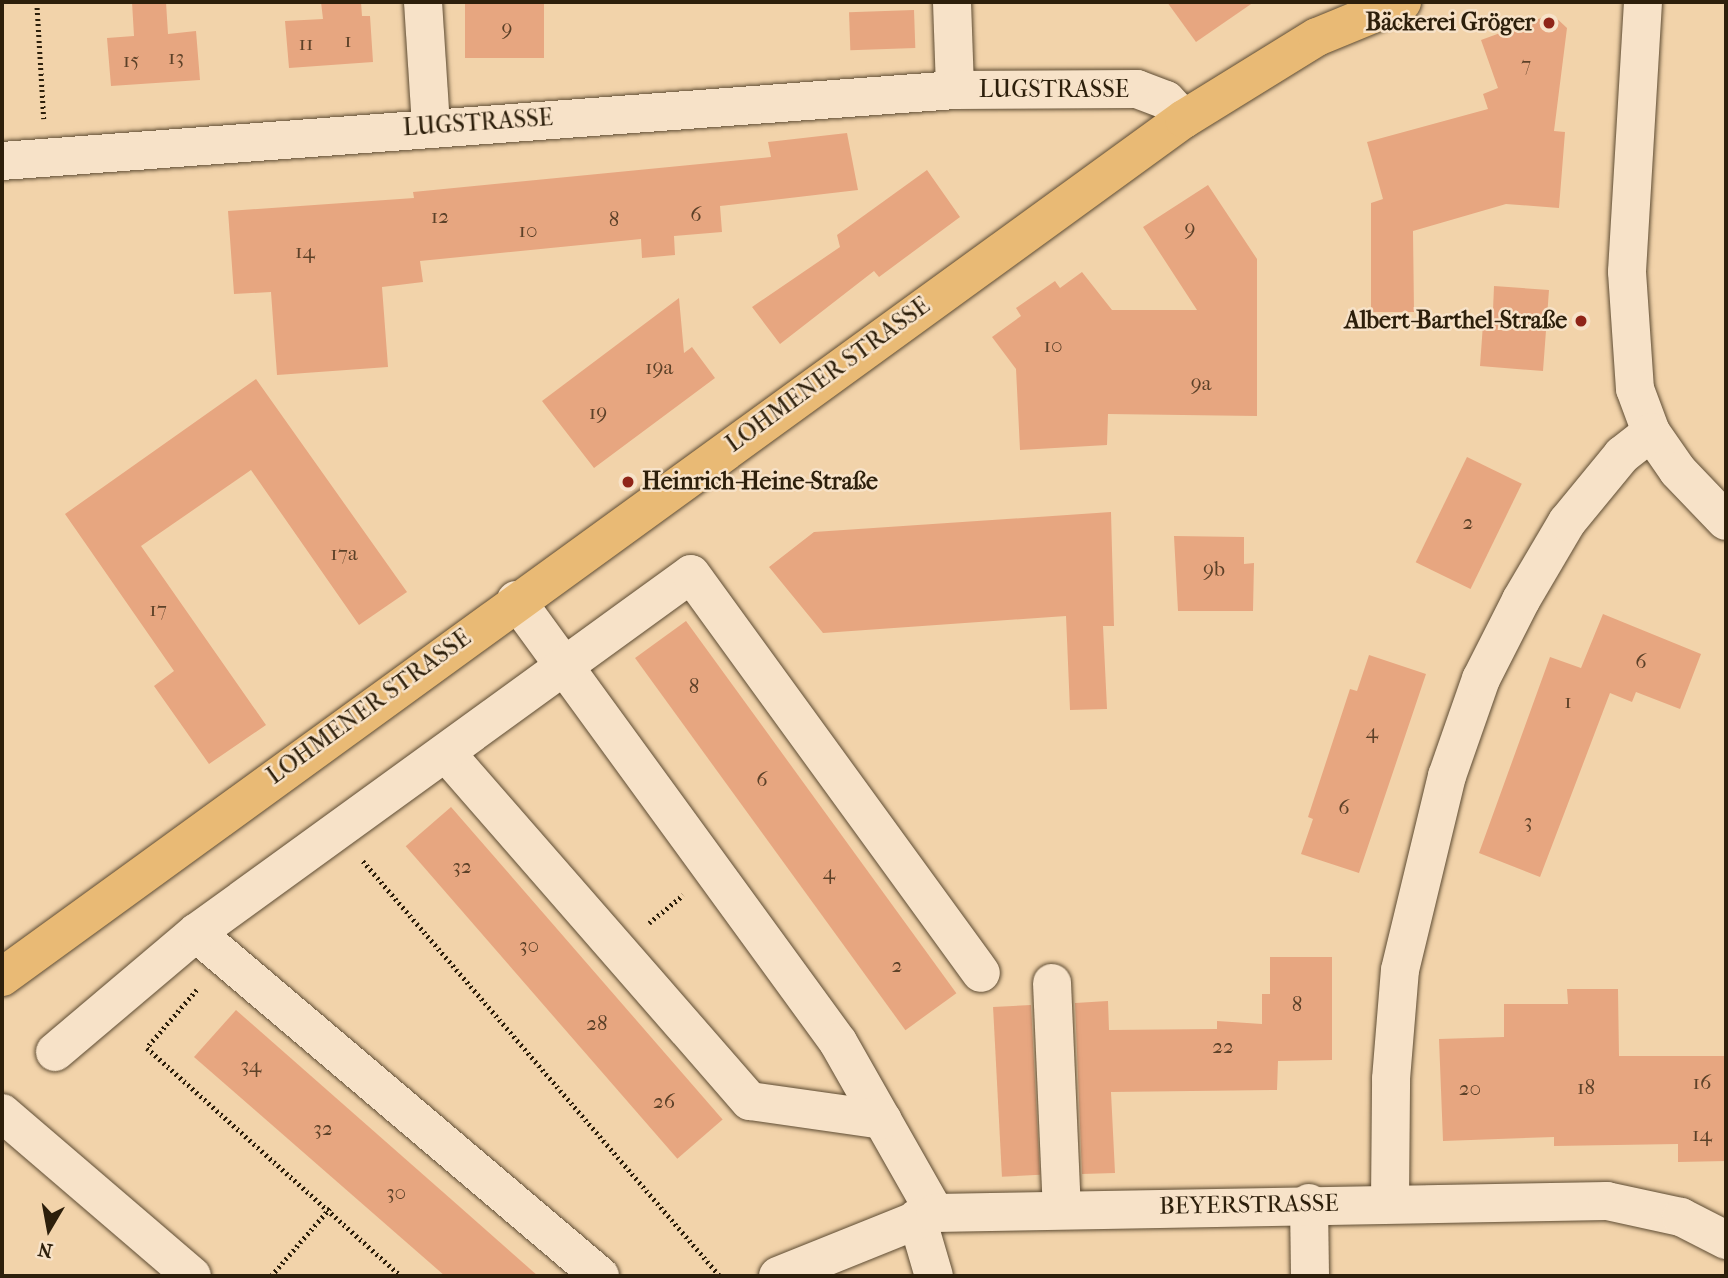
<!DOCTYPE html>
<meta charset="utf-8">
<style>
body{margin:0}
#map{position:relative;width:1728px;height:1278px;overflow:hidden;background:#f2d3aa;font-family:"IM FELL French Canon",serif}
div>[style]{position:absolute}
.building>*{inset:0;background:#e7a680;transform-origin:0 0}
.path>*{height:4.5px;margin-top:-2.25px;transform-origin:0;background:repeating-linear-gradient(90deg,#2d1f0b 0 2px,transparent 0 5.5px)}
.roads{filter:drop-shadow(0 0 2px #5e4c33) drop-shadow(0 0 2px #5e4c33)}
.minor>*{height:38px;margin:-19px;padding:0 19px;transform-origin:19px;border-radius:19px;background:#f7e2c8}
.major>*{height:38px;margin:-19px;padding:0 19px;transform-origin:19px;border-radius:19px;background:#e9ba75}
.dots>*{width:19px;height:19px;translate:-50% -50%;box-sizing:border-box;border:4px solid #f7e2c8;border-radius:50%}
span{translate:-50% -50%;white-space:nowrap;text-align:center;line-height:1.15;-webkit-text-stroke:5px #f7e2c8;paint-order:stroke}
.number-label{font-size:21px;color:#5c4128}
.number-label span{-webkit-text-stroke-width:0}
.poi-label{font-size:24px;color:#2d1f0b;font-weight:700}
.right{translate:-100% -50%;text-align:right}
.left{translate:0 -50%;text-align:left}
.street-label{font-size:24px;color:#2d1f0b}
.frame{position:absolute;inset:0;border:4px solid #2d1f0b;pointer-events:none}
.north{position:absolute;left:14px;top:1194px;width:70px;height:70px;-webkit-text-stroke:5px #f7e2c8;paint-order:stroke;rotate:190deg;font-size:19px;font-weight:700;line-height:28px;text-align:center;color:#2d1f0b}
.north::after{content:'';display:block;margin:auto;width:24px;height:32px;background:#2d1f0b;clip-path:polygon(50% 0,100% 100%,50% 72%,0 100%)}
</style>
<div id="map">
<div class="building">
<div style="clip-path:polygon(132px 2px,166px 2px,168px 34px,196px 31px,200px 80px,111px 86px,107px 38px,134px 36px)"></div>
<div style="clip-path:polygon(321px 2px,361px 2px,362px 16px,370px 16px,373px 62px,289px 68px,285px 21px,323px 19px)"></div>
<div style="left:465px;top:2px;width:79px;height:56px"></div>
<div style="clip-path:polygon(1167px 2px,1254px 2px,1196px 42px)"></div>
<div style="left:914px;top:10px;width:38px;height:65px;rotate:88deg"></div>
<div style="clip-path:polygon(1552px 14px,1567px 28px,1554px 131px,1565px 132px,1559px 208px,1506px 204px,1413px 231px,1414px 312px,1371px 312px,1371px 203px,1383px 199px,1367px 142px,1488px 109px,1483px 94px,1498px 88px,1481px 40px)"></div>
<div style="clip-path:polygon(847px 133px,858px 190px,720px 206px,722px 232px,674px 236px,675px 255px,642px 258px,641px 239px,420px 261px,423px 282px,382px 287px,388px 367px,277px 375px,271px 292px,234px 294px,228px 211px,414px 198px,413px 192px,771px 157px,768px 142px)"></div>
<div style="clip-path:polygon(927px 170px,960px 217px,879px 277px,874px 271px,780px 344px,752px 307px,840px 247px,837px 235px)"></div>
<div style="clip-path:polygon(1208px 185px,1257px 259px,1257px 416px,1108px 414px,1107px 445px,1020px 450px,1016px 369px,992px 337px,1021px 316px,1016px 308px,1055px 281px,1060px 288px,1082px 272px,1112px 310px,1197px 310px,1143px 227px)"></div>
<div style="clip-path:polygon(1494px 286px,1549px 290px,1543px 371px,1480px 366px,1484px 310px,1493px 310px)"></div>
<div style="clip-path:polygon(679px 298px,684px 353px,692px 347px,715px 378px,594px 468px,542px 401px)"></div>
<div style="clip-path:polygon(256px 379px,407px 592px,359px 625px,251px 470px,141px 546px,266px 725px,209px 764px,154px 686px,174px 671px,65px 514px)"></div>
<div style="left:1467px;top:457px;width:61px;height:117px;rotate:26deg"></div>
<div style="clip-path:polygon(1111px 512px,1114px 626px,1103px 626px,1107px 709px,1070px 710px,1066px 616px,823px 633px,769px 567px,814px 532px)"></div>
<div style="clip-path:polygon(1174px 536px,1244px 537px,1244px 564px,1254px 563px,1253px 611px,1178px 611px)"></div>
<div style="clip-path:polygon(1603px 614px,1701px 654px,1680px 709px,1636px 692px,1632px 702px,1610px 693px,1540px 877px,1479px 853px,1550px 657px,1581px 668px)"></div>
<div style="left:686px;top:621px;width:460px;height:63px;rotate:54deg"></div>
<div style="clip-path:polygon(1369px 655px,1426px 674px,1359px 873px,1301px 854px,1313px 819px,1308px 817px,1350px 689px,1357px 691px)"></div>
<div style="left:451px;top:807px;width:414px;height:60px;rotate:49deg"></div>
<div style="clip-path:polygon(1270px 957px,1332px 957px,1332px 1060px,1278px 1061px,1277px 1090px,1111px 1092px,1115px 1173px,1082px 1174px,1075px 1003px,1108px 1001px,1109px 1030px,1217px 1029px,1217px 1021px,1262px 1024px,1262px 994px,1270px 994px)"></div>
<div style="clip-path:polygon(1567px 989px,1618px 989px,1619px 1056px,1726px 1056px,1726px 1161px,1678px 1162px,1678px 1144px,1554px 1146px,1554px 1137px,1443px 1141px,1439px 1039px,1504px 1037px,1504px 1004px,1568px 1004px)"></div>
<div style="left:1031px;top:1005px;width:170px;height:38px;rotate:87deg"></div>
<div style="clip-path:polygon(236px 1010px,452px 1200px,538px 1276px,445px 1276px,194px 1057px)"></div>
</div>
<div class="path">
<div style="left:37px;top:2px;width:117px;rotate:86.6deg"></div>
<div style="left:363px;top:861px;width:547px;rotate:49.3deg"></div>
<div style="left:649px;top:923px;width:44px;rotate:-39.5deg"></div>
<div style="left:197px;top:990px;width:77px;rotate:130.8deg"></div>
<div style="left:147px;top:1048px;width:341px;rotate:41.9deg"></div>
<div style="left:271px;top:1276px;width:90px;rotate:-49.1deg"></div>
</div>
<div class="roads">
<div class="minor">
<div style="left:423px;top:2px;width:123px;rotate:86.3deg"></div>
<div style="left:952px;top:2px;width:88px;rotate:88deg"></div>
<div style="left:1643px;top:2px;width:270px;rotate:93.4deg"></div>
<div style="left:1627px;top:272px;width:117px;rotate:86.1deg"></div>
<div style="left:1635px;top:389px;width:46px;rotate:69.6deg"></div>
<div style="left:1651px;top:432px;width:47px;rotate:55.3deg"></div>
<div style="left:1678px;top:471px;width:69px;rotate:46.2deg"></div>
<div style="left:2px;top:161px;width:956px;rotate:-4.26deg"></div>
<div style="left:955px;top:90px;width:182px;rotate:-0.3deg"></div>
<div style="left:1137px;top:89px;width:31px;rotate:21deg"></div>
<div style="left:1166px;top:100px;width:26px;rotate:47deg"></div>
<div style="left:516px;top:600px;width:547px;rotate:53.93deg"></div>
<div style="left:838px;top:1042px;width:197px;rotate:60.4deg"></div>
<div style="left:446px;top:753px;width:462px;rotate:48.9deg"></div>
<div style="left:750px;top:1101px;width:134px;rotate:8.1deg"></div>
<div style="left:196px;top:933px;width:530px;rotate:40.33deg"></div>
<div style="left:1052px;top:983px;width:227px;rotate:87.5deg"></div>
<div style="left:55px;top:1052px;width:185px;rotate:-40.2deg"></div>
<div style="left:196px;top:933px;width:611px;rotate:-35.95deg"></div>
<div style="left:691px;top:574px;width:493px;rotate:54deg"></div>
<div style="left:2px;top:1113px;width:250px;rotate:40.6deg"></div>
<div style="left:1309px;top:1203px;width:73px;rotate:89.2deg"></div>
<div style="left:1390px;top:1203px;width:124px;rotate:-89.5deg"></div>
<div style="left:1391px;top:1079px;width:109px;rotate:-85.3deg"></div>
<div style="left:1400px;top:970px;width:200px;rotate:-76.4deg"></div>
<div style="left:1447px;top:776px;width:103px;rotate:-70.7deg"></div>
<div style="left:1481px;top:679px;width:89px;rotate:-63.1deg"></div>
<div style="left:1521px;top:600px;width:91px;rotate:-59.5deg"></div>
<div style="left:1567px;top:522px;width:87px;rotate:-50.6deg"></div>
<div style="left:1622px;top:455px;width:37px;rotate:-38deg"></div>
<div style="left:917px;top:1218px;width:60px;rotate:73.7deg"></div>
<div style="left:778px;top:1276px;width:169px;rotate:-21.9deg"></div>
<div style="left:935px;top:1213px;width:672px;rotate:-1.02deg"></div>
<div style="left:1607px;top:1201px;width:76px;rotate:12.2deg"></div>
<div style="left:1681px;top:1217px;width:51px;rotate:27.1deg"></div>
</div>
<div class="major">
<div style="left:2px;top:977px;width:1461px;rotate:-35.98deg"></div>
<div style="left:1184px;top:119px;width:156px;rotate:-31.7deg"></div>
<div style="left:1317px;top:37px;width:92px;rotate:-22.4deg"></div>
</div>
</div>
<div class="dots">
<div style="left:1549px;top:23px;background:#8f2418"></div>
<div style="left:1581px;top:321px;background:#8f2418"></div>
<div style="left:628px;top:482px;background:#8f2418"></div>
</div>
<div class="number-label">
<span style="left:507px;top:28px">9</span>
<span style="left:348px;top:40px">1</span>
<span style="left:306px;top:43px">11</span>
<span style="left:176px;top:57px">13</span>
<span style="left:131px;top:60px">15</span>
<span style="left:1526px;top:64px">7</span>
<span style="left:696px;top:214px">6</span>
<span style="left:440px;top:216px">12</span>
<span style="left:614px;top:219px">8</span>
<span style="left:1190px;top:228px">9</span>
<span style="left:528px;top:230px">10</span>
<span style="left:305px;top:251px">14</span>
<span style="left:1053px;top:345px">10</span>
<span style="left:659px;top:367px">19a</span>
<span style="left:1201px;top:383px">9a</span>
<span style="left:598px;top:412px">19</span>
<span style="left:1468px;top:522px">2</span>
<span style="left:344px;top:553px">17a</span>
<span style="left:1214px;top:569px">9b</span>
<span style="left:158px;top:609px">17</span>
<span style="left:1641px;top:661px">6</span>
<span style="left:694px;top:686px">8</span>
<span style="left:1568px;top:701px">1</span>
<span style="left:1372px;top:731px">4</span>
<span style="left:762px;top:779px">6</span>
<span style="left:1344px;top:807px">6</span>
<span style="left:1528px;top:821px">3</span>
<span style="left:462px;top:866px">32</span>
<span style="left:829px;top:872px">4</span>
<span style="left:529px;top:945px">30</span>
<span style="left:897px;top:965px">2</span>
<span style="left:1297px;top:1004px">8</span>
<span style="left:597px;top:1023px">28</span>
<span style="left:1223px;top:1046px">22</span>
<span style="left:251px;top:1065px">34</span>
<span style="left:1702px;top:1082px">16</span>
<span style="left:1586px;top:1087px">18</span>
<span style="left:1470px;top:1088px">20</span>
<span style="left:664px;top:1101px">26</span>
<span style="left:323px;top:1128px">32</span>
<span style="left:1702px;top:1134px">14</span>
<span style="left:396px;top:1192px">30</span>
</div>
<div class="poi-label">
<span class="right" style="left:1535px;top:23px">Bäckerei Gröger</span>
<span class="right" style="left:1567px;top:321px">Albert-Barthel-Straße</span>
<span class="left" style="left:642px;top:482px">Heinrich-Heine-Straße</span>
</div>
<div class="street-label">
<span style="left:1054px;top:90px">LUGSTRASSE</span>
<span style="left:478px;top:123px;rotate:-4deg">LUGSTRASSE</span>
<span style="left:828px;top:375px;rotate:-36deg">LOHMENER STRASSE</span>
<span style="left:369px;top:707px;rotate:-36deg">LOHMENER STRASSE</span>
<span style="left:1249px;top:1205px;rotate:-1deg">BEYERSTRASSE</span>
</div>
<div class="frame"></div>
<div class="north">N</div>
</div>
